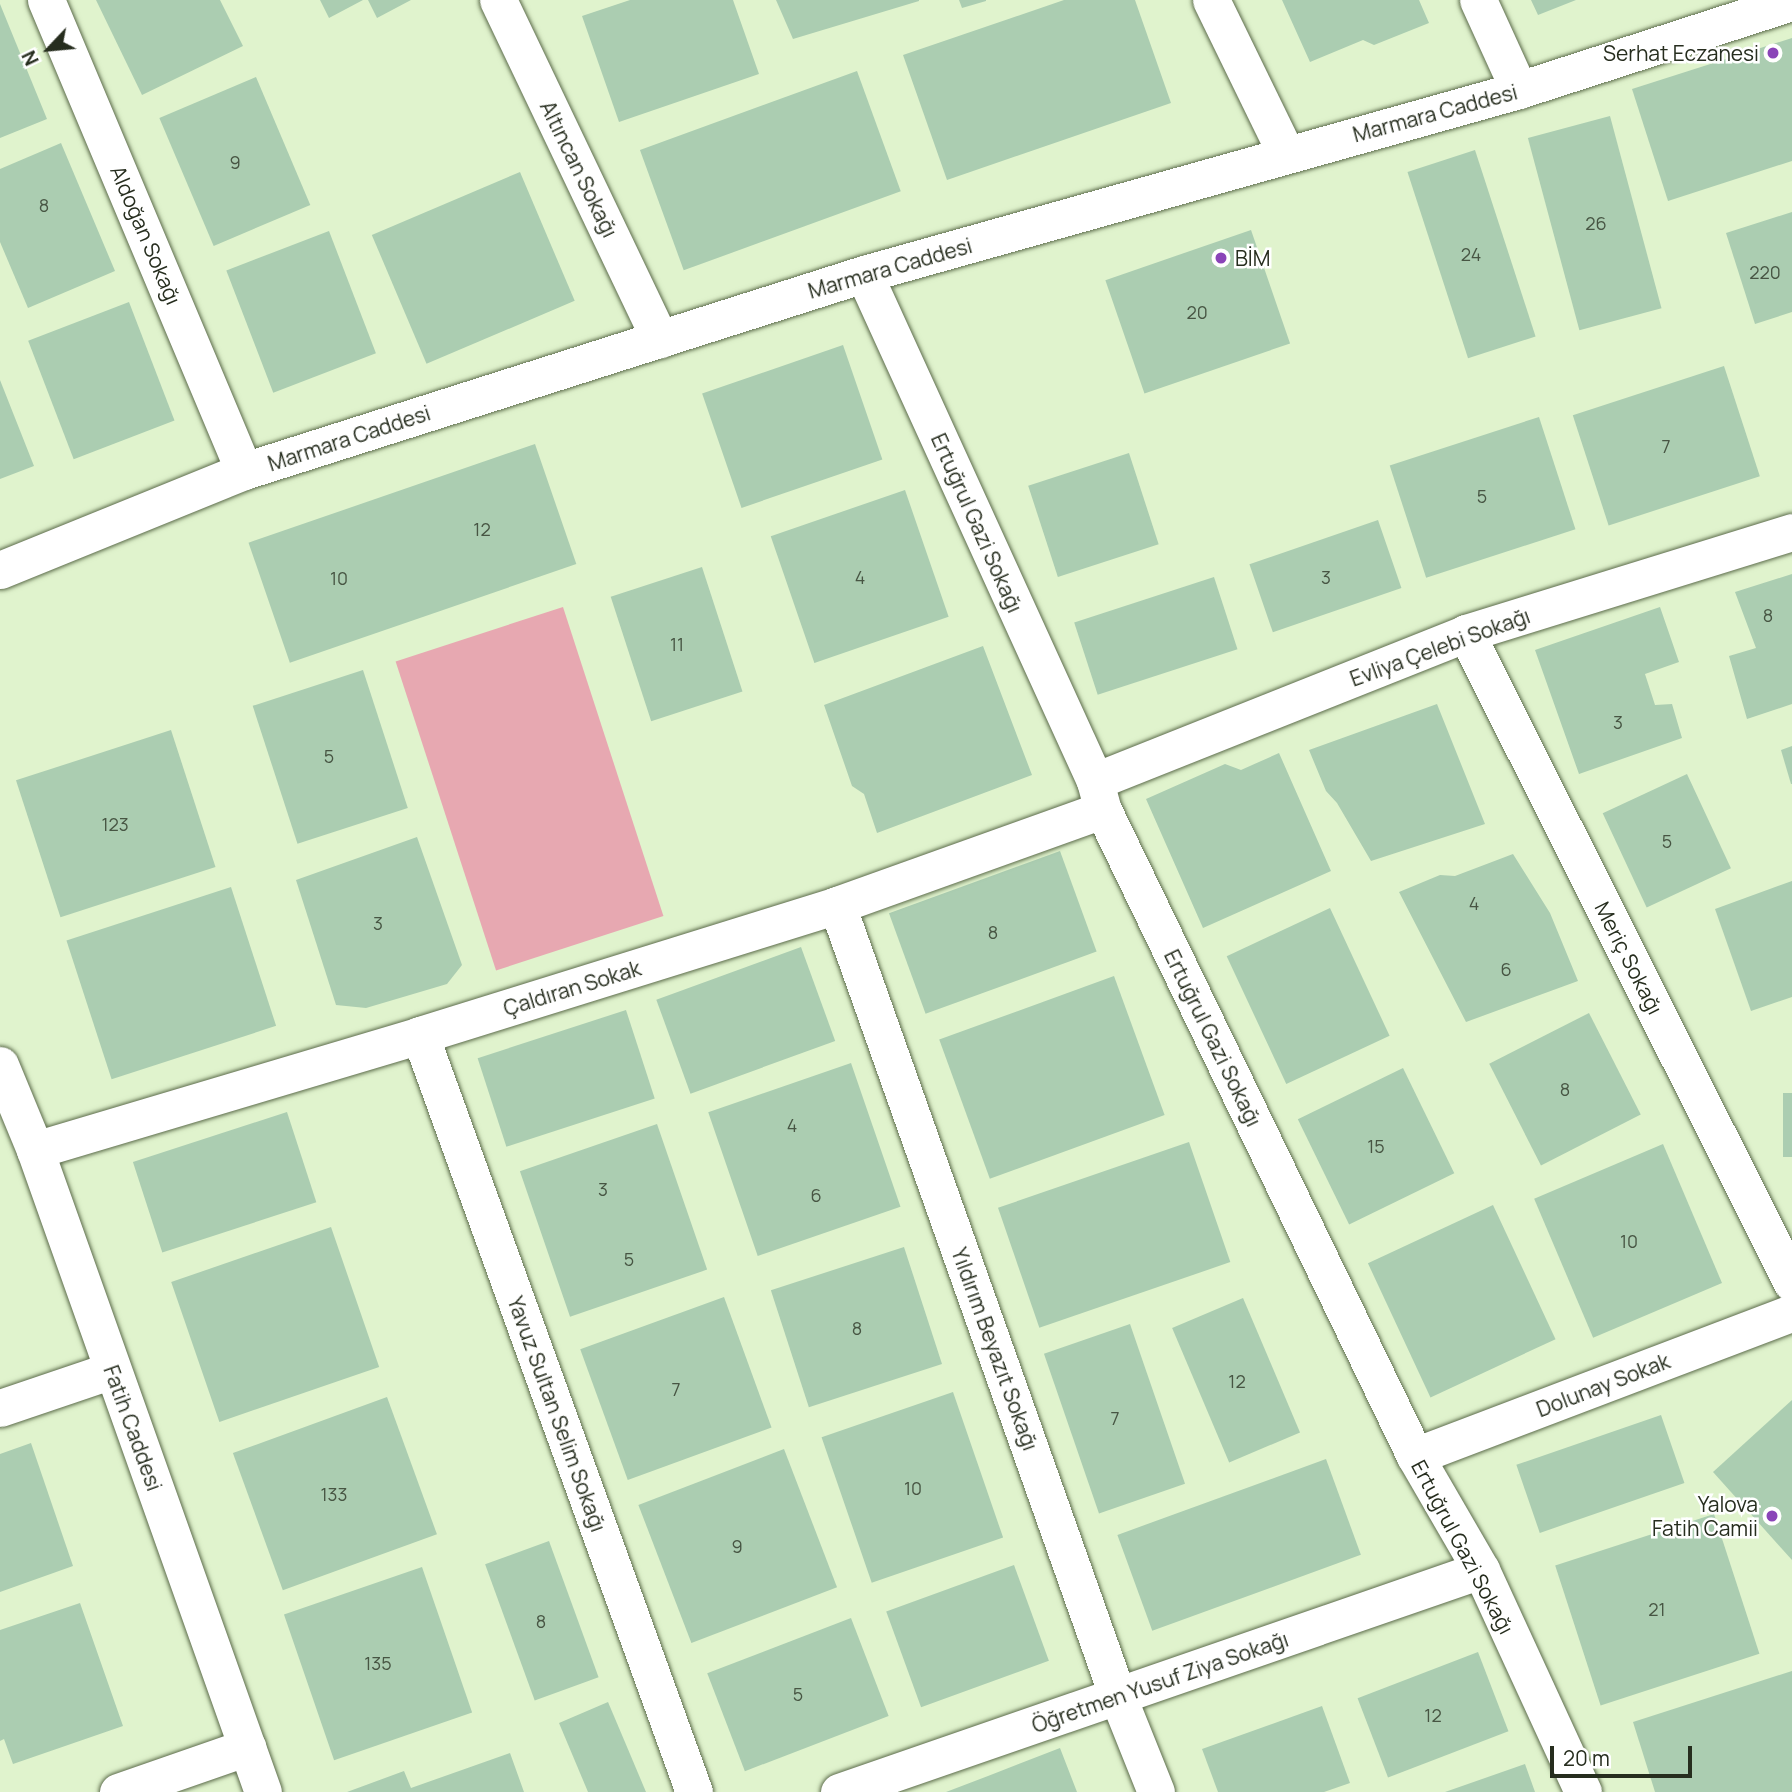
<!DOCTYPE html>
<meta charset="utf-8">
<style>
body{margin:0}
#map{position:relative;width:1792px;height:1792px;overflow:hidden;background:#e0f3cd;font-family:Manrope,sans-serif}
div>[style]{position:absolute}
.green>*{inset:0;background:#e7a8b1;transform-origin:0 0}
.building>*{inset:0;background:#abcdb1;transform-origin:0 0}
.roads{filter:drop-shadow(0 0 2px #5c6c4b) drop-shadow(0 0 2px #5c6c4b)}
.minor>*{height:37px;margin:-18.5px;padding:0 18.5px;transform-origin:18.5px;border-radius:18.5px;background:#fff}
.dots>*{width:19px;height:19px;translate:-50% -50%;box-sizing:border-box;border:4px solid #fff;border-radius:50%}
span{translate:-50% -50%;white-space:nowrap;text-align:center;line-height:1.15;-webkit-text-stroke:5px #fff;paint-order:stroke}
.number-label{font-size:18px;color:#475543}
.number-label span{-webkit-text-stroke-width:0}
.poi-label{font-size:21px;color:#262d1e}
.right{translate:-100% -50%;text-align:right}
.left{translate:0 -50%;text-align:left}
.street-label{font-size:21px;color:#262d1e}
.north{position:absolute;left:14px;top:14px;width:70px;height:70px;-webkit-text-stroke:5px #fff;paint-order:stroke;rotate:244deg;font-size:19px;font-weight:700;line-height:28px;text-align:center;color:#262d1e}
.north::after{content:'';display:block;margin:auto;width:24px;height:32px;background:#262d1e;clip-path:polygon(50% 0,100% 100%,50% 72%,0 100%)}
.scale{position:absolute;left:1550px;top:1746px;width:142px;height:32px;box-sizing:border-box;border:4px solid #262d1e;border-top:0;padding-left:9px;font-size:21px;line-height:24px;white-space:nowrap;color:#262d1e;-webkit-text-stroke:5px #fff;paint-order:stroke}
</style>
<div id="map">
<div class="green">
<div style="left:563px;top:607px;width:325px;height:176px;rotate:72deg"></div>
</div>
<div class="building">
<div style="clip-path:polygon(96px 0,220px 0,243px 46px,142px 95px)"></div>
<div style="clip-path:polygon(320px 0,363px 0,329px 18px)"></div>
<div style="clip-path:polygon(368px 0,411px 0,377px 18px)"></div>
<div style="clip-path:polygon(630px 0,733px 0,759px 74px,619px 122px,582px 16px)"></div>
<div style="clip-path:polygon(776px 0,919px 0,919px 1px,793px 39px)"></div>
<div style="clip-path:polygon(959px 0,986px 0,986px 1px,962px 8px)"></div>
<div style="clip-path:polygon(1064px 0,1135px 0,1171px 103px,947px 180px,903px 55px)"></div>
<div style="clip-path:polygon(1282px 0,1419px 0,1429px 23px,1374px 45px,1363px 40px,1310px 62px)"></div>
<div style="clip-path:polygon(1531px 0,1576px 0,1538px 15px)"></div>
<div style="clip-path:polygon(0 4px,47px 119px,0 138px)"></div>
<div style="clip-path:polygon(1792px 38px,1792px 161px,1668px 201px,1632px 89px)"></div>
<div style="left:857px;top:71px;width:128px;height:231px;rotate:70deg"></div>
<div style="left:256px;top:77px;width:139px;height:105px;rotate:67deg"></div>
<div style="left:1610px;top:116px;width:199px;height:85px;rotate:75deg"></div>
<div style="clip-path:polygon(61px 143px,115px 271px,28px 308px,0 242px,0 169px)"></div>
<div style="left:1475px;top:150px;width:196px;height:71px;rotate:72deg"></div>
<div style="left:520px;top:172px;width:140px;height:161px;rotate:67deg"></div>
<div style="clip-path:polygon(1792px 212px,1792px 312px,1755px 324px,1726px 233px)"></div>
<div style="left:1251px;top:230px;width:120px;height:154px;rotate:71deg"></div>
<div style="left:329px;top:231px;width:131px;height:110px;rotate:69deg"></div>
<div style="left:129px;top:302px;width:127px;height:108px;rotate:69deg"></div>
<div style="left:843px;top:345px;width:121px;height:149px;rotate:71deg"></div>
<div style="left:1724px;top:366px;width:116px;height:159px;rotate:72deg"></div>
<div style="clip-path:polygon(0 380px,34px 466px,0 479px)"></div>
<div style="left:1539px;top:417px;width:118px;height:157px;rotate:72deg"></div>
<div style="left:535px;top:444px;width:127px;height:303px;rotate:71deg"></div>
<div style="left:1129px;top:453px;width:96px;height:106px;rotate:72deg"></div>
<div style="left:905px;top:490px;width:134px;height:142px;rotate:71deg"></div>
<div style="left:1378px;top:520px;width:72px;height:136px;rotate:71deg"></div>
<div style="left:702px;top:567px;width:131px;height:96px;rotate:72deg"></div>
<div style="clip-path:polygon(1792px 574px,1792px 704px,1747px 719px,1729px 656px,1756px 648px,1735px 592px)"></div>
<div style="left:1214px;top:577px;width:76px;height:147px;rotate:72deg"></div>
<div style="clip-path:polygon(1660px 607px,1679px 662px,1645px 674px,1655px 705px,1672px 704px,1682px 738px,1579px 774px,1535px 650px)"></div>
<div style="clip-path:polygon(983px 646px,1032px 775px,877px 833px,864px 794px,852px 786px,824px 705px)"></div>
<div style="left:363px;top:670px;width:145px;height:116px;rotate:72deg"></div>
<div style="clip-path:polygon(1437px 704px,1485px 824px,1371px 861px,1337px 803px,1326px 791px,1309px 750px)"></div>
<div style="left:171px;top:730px;width:144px;height:163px;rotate:72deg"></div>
<div style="clip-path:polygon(1792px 746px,1792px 784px,1791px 784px,1781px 750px)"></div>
<div style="clip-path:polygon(1279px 753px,1331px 871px,1203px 928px,1146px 799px,1225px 764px,1241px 770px)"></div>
<div style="left:1687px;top:774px;width:104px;height:93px;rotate:65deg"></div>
<div style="clip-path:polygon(417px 837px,462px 965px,447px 984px,366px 1008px,336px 1005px,296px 880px)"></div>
<div style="left:1060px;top:851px;width:107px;height:182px;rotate:70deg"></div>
<div style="clip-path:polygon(1513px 854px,1550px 913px,1578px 981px,1466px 1022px,1399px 892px,1440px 875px,1455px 876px)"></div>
<div style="clip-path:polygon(1792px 881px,1792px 997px,1751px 1011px,1715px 909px)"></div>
<div style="left:231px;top:887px;width:146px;height:173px;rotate:72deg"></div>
<div style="left:1330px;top:908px;width:141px;height:114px;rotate:65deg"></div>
<div style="left:801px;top:947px;width:100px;height:154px;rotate:70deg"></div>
<div style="left:1114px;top:976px;width:148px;height:186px;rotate:70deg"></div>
<div style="left:626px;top:1010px;width:93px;height:156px;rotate:72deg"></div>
<div style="left:1589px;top:1013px;width:114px;height:112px;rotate:63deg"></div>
<div style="left:851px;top:1063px;width:152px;height:151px;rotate:71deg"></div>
<div style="left:1403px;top:1068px;width:117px;height:117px;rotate:64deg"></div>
<div style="left:1783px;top:1093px;width:9px;height:64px"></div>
<div style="left:287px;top:1112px;width:95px;height:162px;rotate:72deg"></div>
<div style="left:657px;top:1124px;width:154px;height:145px;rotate:71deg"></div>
<div style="left:1189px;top:1142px;width:127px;height:202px;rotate:71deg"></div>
<div style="left:1663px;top:1144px;width:151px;height:140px;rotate:67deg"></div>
<div style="left:1493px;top:1205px;width:148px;height:138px;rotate:65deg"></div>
<div style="left:331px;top:1227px;width:148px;height:169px;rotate:71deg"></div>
<div style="left:904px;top:1247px;width:123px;height:140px;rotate:72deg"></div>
<div style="left:724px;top:1297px;width:139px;height:153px;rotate:70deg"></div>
<div style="left:1243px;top:1298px;width:146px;height:77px;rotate:67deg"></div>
<div style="left:1130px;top:1324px;width:169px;height:91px;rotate:71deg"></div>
<div style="left:953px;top:1392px;width:154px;height:139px;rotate:71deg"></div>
<div style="left:387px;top:1397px;width:146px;height:164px;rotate:70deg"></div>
<div style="clip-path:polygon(1792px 1400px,1792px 1560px,1713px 1472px)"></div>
<div style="left:1661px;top:1415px;width:72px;height:153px;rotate:71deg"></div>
<div style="clip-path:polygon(31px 1443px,73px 1566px,0 1592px,0 1454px)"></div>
<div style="left:784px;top:1449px;width:148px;height:156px;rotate:69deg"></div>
<div style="left:1326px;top:1459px;width:102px;height:222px;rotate:70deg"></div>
<div style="left:1714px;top:1514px;width:147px;height:167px;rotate:72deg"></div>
<div style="left:549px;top:1541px;width:145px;height:68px;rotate:70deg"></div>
<div style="left:1014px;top:1565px;width:102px;height:136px;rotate:70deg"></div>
<div style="left:422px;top:1567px;width:154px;height:146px;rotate:71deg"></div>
<div style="clip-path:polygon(80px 1603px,123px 1726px,13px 1764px,4px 1739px,0 1741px,0 1630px)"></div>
<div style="left:851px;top:1618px;width:105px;height:154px;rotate:69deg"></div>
<div style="left:1478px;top:1652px;width:85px;height:129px;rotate:69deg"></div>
<div style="clip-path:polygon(1792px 1671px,1792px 1792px,1655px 1792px,1633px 1722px)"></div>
<div style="clip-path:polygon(608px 1702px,630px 1754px,646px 1792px,588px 1792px,559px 1723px)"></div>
<div style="clip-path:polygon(1322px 1706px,1350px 1783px,1324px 1792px,1218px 1792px,1202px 1749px)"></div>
<div style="clip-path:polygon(1060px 1748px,1077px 1792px,946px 1792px,988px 1776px)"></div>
<div style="clip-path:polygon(510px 1753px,524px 1792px,347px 1792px,404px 1771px,411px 1788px)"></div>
<div style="clip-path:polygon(1525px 1764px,1535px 1792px,1445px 1792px)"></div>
</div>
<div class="roads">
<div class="minor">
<div style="left:46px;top:0;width:511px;rotate:67.2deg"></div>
<div style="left:498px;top:0;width:376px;rotate:64.5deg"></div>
<div style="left:1211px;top:0;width:171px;rotate:64deg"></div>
<div style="left:1478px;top:0;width:99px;rotate:65.5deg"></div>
<div style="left:864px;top:274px;width:557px;rotate:65.5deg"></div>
<div style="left:1095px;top:781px;width:30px;rotate:75deg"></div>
<div style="left:1103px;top:810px;width:717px;rotate:64.22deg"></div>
<div style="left:1415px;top:1456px;width:132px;rotate:59.9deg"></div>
<div style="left:1481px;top:1570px;width:244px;rotate:65.3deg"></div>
<div style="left:0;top:570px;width:263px;rotate:-22.1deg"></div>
<div style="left:244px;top:471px;width:651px;rotate:-17.63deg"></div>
<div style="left:864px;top:274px;width:680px;rotate:-15.69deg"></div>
<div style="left:1519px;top:90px;width:287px;rotate:-17.9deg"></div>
<div style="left:1466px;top:633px;width:727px;rotate:63.36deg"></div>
<div style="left:1095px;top:781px;width:399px;rotate:-21.7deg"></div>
<div style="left:1466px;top:633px;width:341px;rotate:-17.2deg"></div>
<div style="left:837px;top:905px;width:840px;rotate:70.47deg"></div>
<div style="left:1118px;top:1697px;width:102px;rotate:68.2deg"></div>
<div style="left:420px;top:1035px;width:805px;rotate:70.1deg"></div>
<div style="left:0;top:1065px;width:92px;rotate:67.6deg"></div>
<div style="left:35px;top:1150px;width:681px;rotate:70.45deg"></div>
<div style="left:35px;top:1150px;width:402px;rotate:-16.6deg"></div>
<div style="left:420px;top:1035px;width:437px;rotate:-17.3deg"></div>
<div style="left:837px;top:905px;width:282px;rotate:-19.7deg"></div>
<div style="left:0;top:1408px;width:118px;rotate:-18.7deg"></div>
<div style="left:1415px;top:1456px;width:403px;rotate:-20.8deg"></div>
<div style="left:118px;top:1792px;width:137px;rotate:-19.2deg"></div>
<div style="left:839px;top:1792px;width:679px;rotate:-19.08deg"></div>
</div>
</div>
<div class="dots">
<div style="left:1773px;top:53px;background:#8a44b8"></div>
<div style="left:1221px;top:258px;background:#8a44b8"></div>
<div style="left:1772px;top:1516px;background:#8a44b8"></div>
</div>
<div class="number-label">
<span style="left:235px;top:162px">9</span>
<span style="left:44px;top:205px">8</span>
<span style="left:1596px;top:223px">26</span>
<span style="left:1471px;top:254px">24</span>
<span style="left:1765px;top:272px">220</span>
<span style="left:1197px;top:312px">20</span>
<span style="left:1666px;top:446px">7</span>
<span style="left:1482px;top:496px">5</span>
<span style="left:482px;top:529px">12</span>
<span style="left:860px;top:577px">4</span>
<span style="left:1326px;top:577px">3</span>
<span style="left:339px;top:578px">10</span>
<span style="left:1768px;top:615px">8</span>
<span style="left:677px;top:644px">11</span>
<span style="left:1618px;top:722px">3</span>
<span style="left:329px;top:756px">5</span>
<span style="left:115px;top:824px">123</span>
<span style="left:1667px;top:841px">5</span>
<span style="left:1474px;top:903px">4</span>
<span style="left:378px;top:923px">3</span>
<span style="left:993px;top:932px">8</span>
<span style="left:1506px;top:969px">6</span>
<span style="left:1565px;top:1089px">8</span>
<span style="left:792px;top:1125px">4</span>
<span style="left:1376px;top:1146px">15</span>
<span style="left:603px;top:1189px">3</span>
<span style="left:816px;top:1195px">6</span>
<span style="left:1629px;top:1241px">10</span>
<span style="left:629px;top:1259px">5</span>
<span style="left:857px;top:1328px">8</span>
<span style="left:1237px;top:1381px">12</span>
<span style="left:676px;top:1389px">7</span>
<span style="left:1115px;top:1418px">7</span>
<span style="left:913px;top:1488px">10</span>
<span style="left:334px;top:1494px">133</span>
<span style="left:737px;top:1546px">9</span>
<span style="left:1657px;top:1609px">21</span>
<span style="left:541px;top:1621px">8</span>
<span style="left:378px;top:1663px">135</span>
<span style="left:798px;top:1694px">5</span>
<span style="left:1433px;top:1715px">12</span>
</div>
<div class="poi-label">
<span class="right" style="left:1759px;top:53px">Serhat Eczanesi</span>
<span class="left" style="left:1235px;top:258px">BİM</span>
<span class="right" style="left:1758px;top:1516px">Yalova<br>Fatih Camii</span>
</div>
<div class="street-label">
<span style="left:1435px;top:113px;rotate:-15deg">Marmara Caddesi</span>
<span style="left:579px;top:169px;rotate:64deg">Altıncan Sokağı</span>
<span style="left:146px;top:235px;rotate:67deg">Aldoğan Sokağı</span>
<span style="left:890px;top:268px;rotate:-16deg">Marmara Caddesi</span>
<span style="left:349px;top:438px;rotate:-18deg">Marmara Caddesi</span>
<span style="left:977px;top:523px;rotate:66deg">Ertuğrul Gazi Sokağı</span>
<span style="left:1440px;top:647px;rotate:-20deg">Evliya Çelebi Sokağı</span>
<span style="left:1629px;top:958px;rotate:63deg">Meriç Sokağı</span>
<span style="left:572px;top:988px;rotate:-17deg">Çaldıran Sokak</span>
<span style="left:1213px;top:1038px;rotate:64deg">Ertuğrul Gazi Sokağı</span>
<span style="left:995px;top:1349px;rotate:70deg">Yıldırım Beyazıt Sokağı</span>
<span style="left:1603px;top:1385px;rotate:-21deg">Dolunay Sokak</span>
<span style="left:557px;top:1414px;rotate:70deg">Yavuz Sultan Selim Sokağı</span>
<span style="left:133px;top:1428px;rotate:70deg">Fatih Caddesi</span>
<span style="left:1463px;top:1547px;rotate:62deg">Ertuğrul Gazi Sokağı</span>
<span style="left:1160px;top:1682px;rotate:-19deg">Öğretmen Yusuf Ziya Sokağı</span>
</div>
<div class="north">N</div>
<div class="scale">20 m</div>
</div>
